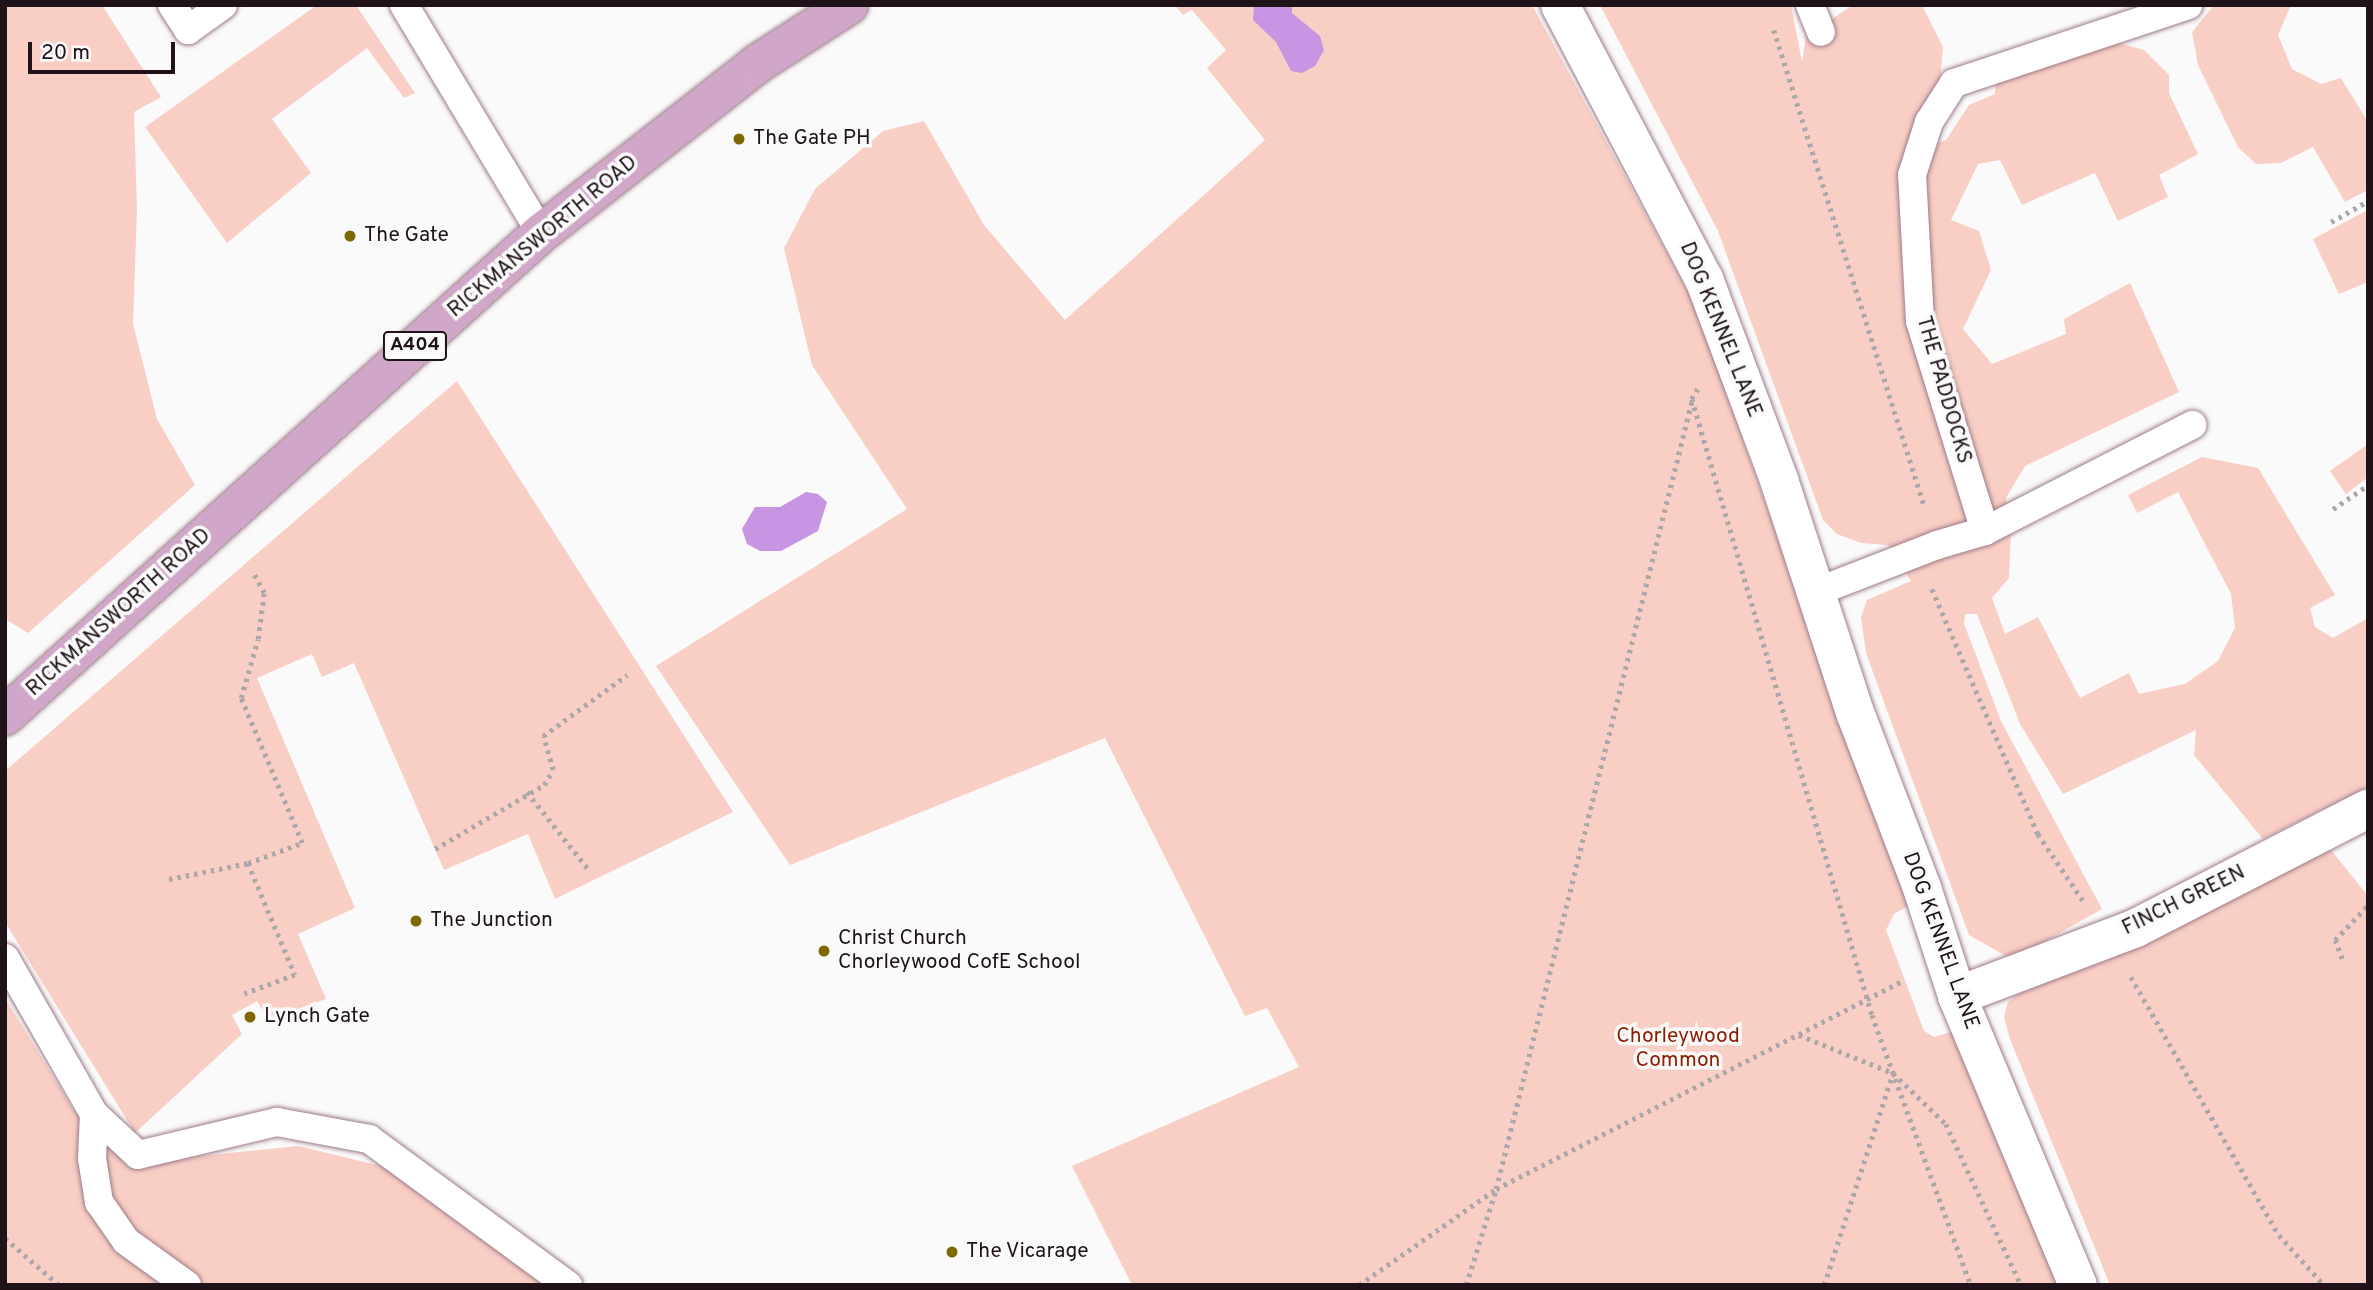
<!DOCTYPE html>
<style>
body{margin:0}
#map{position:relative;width:2373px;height:1290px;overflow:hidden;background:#fafafa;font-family:Overpass,sans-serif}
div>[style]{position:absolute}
.green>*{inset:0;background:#f9cec4}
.water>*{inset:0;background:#c895e2}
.path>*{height:4.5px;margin-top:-2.25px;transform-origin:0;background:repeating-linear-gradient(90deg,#aca7a9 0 3.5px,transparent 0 8.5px)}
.roads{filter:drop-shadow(0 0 2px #9d7b88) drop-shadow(0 0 2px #9d7b88)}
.service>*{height:28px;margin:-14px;padding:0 14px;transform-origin:14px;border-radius:14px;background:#fff}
.minor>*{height:38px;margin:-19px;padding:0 19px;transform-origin:19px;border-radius:19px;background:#fff}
.primary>*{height:38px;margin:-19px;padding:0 19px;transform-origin:19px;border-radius:19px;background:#d0a7c8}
.dots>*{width:19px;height:19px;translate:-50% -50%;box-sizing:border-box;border:4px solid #fafafa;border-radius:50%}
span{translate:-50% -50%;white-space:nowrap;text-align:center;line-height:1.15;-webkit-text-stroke:7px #fafafa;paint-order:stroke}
.shield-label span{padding:2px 5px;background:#fafafa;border:2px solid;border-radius:5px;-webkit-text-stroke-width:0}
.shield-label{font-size:19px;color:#1f1218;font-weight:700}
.poi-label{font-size:21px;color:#1f1218}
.left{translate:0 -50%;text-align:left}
.street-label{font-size:21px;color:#1f1218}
.park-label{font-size:21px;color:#8c1d00}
.frame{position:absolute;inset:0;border:7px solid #1f1218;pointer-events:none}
.scale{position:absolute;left:28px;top:42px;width:147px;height:32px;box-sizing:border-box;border:4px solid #1f1218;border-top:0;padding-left:9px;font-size:21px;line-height:24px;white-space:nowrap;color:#1f1218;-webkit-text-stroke:5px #fafafa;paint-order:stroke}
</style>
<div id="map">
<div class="green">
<div style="clip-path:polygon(5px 5px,102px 5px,161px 97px,134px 112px,137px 210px,133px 324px,157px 419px,195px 485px,28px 633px,5px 619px)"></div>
<div style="clip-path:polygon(317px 5px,356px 5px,415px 93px,404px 98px,367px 48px,272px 119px,311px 173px,227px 243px,145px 127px)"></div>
<div style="clip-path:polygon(1175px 5px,1532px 5px,1696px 307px,1908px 906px,1894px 914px,1886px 930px,1924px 1031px,1934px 1037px,1958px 1030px,2061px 1285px,1132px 1285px,1072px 1166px,1299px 1067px,1267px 1008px,1245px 1016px,1105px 738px,790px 865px,656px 666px,907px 509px,812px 365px,784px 248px,815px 189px,883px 131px,924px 121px,984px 225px,1065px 320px,1265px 140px,1207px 68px,1226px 50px,1192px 10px,1183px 15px)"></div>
<div style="clip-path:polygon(1600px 5px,1791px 5px,1802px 62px,1806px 36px,1850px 7px,1922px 5px,1943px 47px,1935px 144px,1946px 140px,1969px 105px,1995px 94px,1996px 80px,2108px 40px,2144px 50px,2169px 75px,2169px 93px,2198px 154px,2159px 175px,2168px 197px,2118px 221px,2095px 173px,2022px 205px,2000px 160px,1978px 164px,1951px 220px,1979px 231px,1991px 270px,1963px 329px,1992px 364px,2066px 334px,2064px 319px,2130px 283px,2179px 392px,2025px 466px,2006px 498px,2011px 529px,2009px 578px,1992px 598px,2005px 634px,2038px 617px,2080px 698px,2129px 673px,2139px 694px,2185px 684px,2218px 661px,2235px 628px,2231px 594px,2178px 492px,2137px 513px,2128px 495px,2202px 457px,2258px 468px,2335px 595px,2310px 608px,2315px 627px,2333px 638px,2368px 618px,2368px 787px,2263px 839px,2194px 755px,2196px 730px,2063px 794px,2020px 724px,1977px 614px,1965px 614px,1964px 624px,2001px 721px,2102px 909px,2024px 953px,2006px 956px,1969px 935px,1866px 653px,1861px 617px,1867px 600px,1911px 581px,1888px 545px,1861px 543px,1837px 534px,1823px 520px,1718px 231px)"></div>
<div style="clip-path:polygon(2214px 5px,2291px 5px,2278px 35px,2292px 69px,2321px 84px,2341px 78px,2368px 122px,2368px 190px,2345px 202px,2313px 147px,2281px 163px,2256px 164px,2238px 147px,2198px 65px,2192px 32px)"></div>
<div style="clip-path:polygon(2368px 210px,2368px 282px,2339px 294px,2313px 239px)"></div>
<div style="clip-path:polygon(457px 381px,733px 812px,555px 899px,528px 834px,444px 870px,354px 663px,322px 677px,312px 654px,257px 678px,355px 908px,298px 934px,326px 999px,268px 1019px,257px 1001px,232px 1015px,242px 1034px,135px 1133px,5px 922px,5px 771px)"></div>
<div style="clip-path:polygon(2368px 444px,2368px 477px,2346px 494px,2330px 471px)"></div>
<div style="clip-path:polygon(2323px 840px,2368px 896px,2368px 1285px,2110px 1285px,2010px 1039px,2004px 1017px,2008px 1002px,2024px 989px)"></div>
<div style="clip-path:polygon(5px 998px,73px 1109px,90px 1128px,181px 1158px,298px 1146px,381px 1166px,431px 1195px,550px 1285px,5px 1285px)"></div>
</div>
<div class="water">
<div style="clip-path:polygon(1254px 5px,1292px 5px,1292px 13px,1320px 36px,1324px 50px,1315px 66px,1302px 73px,1291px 71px,1276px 42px,1253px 20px)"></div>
<div style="clip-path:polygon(806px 492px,818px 494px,827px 502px,818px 531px,781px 551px,760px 551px,747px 544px,742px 529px,755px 507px,780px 507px)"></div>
</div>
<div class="path">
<div style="left:1774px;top:30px;width:501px;rotate:72.47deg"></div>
<div style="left:2331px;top:222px;width:43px;rotate:-29.6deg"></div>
<div style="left:1698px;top:389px;width:12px;rotate:121deg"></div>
<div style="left:1692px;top:399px;width:642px;rotate:73.71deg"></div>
<div style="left:1872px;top:1015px;width:288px;rotate:69.9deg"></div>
<div style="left:2333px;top:509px;width:42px;rotate:-34.4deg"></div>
<div style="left:1932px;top:589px;width:267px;rotate:66.6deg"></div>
<div style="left:2038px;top:834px;width:82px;rotate:55.9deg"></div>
<div style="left:527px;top:792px;width:100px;rotate:51.5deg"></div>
<div style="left:435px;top:849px;width:126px;rotate:-30.4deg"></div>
<div style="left:544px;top:785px;width:17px;rotate:-59deg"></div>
<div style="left:553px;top:770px;width:35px;rotate:-106deg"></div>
<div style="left:543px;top:736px;width:104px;rotate:-36deg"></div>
<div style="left:248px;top:863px;width:58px;rotate:-20.3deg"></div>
<div style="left:302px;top:843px;width:157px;rotate:-112.8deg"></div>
<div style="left:241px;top:698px;width:61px;rotate:-73.9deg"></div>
<div style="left:258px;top:639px;width:46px;rotate:-82.6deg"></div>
<div style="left:264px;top:593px;width:24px;rotate:-118deg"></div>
<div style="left:169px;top:879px;width:81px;rotate:-11.4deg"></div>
<div style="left:248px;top:863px;width:121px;rotate:67.2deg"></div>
<div style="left:295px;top:975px;width:54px;rotate:159.6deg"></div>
<div style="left:2342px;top:959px;width:20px;rotate:-110deg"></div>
<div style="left:2335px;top:940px;width:48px;rotate:-46.7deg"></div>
<div style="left:2131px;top:977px;width:297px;rotate:60.2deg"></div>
<div style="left:2279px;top:1235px;width:67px;rotate:48deg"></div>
<div style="left:1799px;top:1035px;width:101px;rotate:22deg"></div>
<div style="left:1893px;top:1073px;width:74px;rotate:43.9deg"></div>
<div style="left:1946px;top:1124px;width:178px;rotate:65deg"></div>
<div style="left:5px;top:1238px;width:72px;rotate:41deg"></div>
<div style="left:1359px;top:1285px;width:167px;rotate:-35deg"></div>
<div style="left:1496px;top:1189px;width:458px;rotate:-27.1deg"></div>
<div style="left:1466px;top:1285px;width:101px;rotate:-72.6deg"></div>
<div style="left:1496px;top:1189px;width:813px;rotate:-76.05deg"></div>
<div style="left:1824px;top:1285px;width:223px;rotate:-72deg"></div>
</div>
<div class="roads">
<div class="service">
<div style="left:172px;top:5px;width:30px;rotate:57deg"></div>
<div style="left:188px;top:30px;width:43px;rotate:-35.5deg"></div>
<div style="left:404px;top:5px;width:266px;rotate:59deg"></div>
<div style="left:1810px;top:5px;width:29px;rotate:68deg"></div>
<div style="left:1985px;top:531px;width:220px;rotate:-107.2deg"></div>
<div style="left:1920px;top:321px;width:146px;rotate:-93.1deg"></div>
<div style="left:1912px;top:175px;width:56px;rotate:-72.2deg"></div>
<div style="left:1929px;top:122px;width:46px;rotate:-57.3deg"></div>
<div style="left:1954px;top:83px;width:247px;rotate:-18.4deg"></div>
<div style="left:1816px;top:592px;width:130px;rotate:-21.2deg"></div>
<div style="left:1937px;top:545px;width:50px;rotate:-16.3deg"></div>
<div style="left:1985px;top:531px;width:233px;rotate:-27.1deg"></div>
<div style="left:5px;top:958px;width:180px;rotate:60.3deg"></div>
<div style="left:94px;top:1114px;width:44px;rotate:92.6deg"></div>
<div style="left:92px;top:1158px;width:45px;rotate:81deg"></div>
<div style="left:99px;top:1202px;width:47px;rotate:55.3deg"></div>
<div style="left:126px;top:1241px;width:75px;rotate:35.8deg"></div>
<div style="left:94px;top:1114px;width:60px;rotate:43deg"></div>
<div style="left:138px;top:1155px;width:143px;rotate:-13.4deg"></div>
<div style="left:277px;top:1122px;width:94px;rotate:10.5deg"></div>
<div style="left:369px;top:1139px;width:247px;rotate:36.3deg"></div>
</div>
<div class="minor">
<div style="left:1560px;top:5px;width:310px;rotate:62.3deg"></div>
<div style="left:1704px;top:279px;width:215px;rotate:69.5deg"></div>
<div style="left:1779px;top:480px;width:247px;rotate:71.9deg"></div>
<div style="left:1856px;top:715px;width:185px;rotate:69.1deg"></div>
<div style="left:1922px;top:888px;width:114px;rotate:72deg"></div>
<div style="left:1957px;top:996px;width:313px;rotate:67.3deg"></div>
<div style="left:1957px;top:996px;width:191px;rotate:-20.8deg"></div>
<div style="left:2136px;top:928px;width:261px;rotate:-27.2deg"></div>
</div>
<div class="primary">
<div style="left:5px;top:716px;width:722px;rotate:-42.02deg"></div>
<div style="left:541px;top:233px;width:274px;rotate:-38deg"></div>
<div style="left:757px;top:64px;width:109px;rotate:-32.7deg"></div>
</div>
</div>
<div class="dots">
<div style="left:739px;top:139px;background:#7e6800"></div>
<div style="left:350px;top:236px;background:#7e6800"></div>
<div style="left:416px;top:921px;background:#7e6800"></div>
<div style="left:824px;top:951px;background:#7e6800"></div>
<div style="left:250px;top:1017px;background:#7e6800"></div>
<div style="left:952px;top:1252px;background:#7e6800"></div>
</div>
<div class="shield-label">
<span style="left:415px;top:346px">A404</span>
</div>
<div class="poi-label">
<span class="left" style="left:753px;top:139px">The Gate PH</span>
<span class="left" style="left:364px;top:236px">The Gate</span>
<span class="left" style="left:430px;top:921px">The Junction</span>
<span class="left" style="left:838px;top:951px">Christ Church<br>Chorleywood CofE School</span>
<span class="left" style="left:264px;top:1017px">Lynch Gate</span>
<span class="left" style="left:966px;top:1252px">The Vicarage</span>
</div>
<div class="street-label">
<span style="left:543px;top:237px;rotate:-40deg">RICKMANSWORTH ROAD</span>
<span style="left:1720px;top:330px;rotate:68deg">DOG KENNEL LANE</span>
<span style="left:1943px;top:390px;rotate:74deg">THE PADDOCKS</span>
<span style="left:119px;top:613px;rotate:-42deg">RICKMANSWORTH ROAD</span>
<span style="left:2184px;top:901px;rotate:-26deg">FINCH GREEN</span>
<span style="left:1940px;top:941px;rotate:70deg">DOG KENNEL LANE</span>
</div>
<div class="park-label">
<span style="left:1678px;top:1049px">Chorleywood<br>Common</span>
</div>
<div class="frame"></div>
<div class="scale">20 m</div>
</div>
